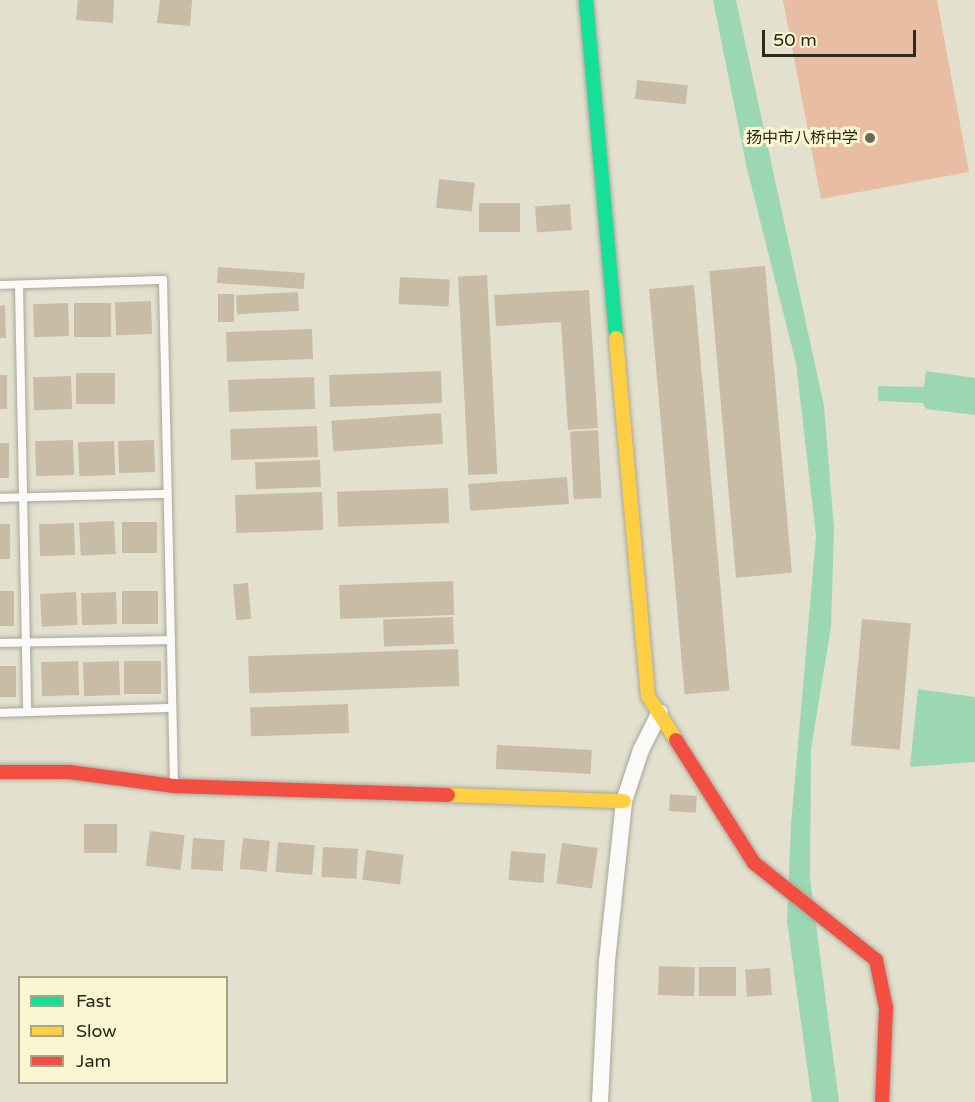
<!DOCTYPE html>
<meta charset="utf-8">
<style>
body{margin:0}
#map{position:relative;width:975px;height:1102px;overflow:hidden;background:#e3e1ce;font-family:"Varela Round","Noto Sans SC",sans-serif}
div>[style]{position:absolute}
.green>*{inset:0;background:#e8bda3}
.water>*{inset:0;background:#9bd7b3}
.building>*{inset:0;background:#c8bca6;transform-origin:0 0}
.roads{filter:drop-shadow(0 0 2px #a9a799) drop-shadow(0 0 2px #a9a799)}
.lane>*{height:8px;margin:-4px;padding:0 4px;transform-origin:4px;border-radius:4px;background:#fbfaf8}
.street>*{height:16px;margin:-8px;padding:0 8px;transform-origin:8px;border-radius:8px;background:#fbfaf8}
.fast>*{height:14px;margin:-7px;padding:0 7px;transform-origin:7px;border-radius:7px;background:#16e098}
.slow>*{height:14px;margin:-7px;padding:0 7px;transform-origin:7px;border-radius:7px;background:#ffcf43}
.jam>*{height:14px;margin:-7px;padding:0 7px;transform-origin:7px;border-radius:7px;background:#f24e42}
.dots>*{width:16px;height:16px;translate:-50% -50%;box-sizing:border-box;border:3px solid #f9f6d2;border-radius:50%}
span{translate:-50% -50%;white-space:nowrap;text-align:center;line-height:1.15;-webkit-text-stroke:6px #f9f6d2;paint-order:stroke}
.poi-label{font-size:16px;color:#2b291c}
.right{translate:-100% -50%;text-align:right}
.legend{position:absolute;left:18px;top:976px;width:210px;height:108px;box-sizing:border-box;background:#f9f6d2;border:2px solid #a7a489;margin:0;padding:8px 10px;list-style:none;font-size:18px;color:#2b291c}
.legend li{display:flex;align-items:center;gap:12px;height:30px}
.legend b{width:30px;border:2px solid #a7a489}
.scale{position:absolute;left:762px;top:30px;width:154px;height:27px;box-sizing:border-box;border:3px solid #2b291c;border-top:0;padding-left:8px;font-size:18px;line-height:21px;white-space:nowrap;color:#2b291c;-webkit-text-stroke:4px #f9f6d2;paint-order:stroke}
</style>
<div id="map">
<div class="green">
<div style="clip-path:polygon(783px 0,937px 0,969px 172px,821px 199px)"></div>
</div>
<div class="water">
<div style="clip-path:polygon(713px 0,736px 0,824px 406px,834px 528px,831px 627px,811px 749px,810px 878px,839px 1102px,812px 1102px,787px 921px,791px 825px,816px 536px,796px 363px,747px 169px)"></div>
<div style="clip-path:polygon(926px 371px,975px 378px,975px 415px,926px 409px,923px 403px,878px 401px,878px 386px,924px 387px)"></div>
<div style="clip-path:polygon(918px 689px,975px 697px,975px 762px,910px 767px)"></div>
</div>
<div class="building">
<div style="clip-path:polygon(78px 0,114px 0,113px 23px,76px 20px)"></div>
<div style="clip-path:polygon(160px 0,192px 0,190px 26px,157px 23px)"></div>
<div style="left:637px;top:80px;width:51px;height:19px;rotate:6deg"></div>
<div style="left:439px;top:179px;width:36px;height:29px;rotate:6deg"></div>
<div style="left:479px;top:203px;width:41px;height:29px"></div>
<div style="left:570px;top:204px;width:26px;height:35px;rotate:86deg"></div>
<div style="left:765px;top:266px;width:308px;height:56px;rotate:85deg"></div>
<div style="left:218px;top:267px;width:87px;height:16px;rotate:4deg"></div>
<div style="left:487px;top:275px;width:199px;height:29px;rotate:87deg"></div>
<div style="left:400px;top:277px;width:50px;height:27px;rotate:3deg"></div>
<div style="left:694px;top:285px;width:407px;height:45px;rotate:85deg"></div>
<div style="clip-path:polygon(589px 290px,598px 428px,568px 430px,561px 322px,496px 326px,494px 295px)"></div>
<div style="left:298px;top:292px;width:19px;height:62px;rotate:87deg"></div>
<div style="left:218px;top:294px;width:16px;height:28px"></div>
<div style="left:151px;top:301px;width:33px;height:36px;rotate:88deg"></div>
<div style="left:68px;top:303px;width:33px;height:35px;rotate:88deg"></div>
<div style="left:74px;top:303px;width:37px;height:34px"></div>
<div style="clip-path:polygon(5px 305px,6px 338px,0 338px,0 306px)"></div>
<div style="left:312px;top:329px;width:30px;height:86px;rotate:88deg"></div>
<div style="left:441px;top:371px;width:32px;height:112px;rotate:88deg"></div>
<div style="left:115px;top:373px;width:31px;height:39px;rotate:90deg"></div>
<div style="left:0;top:375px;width:7px;height:34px"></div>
<div style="left:71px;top:376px;width:33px;height:38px;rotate:88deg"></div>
<div style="left:314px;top:377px;width:32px;height:86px;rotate:88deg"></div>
<div style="left:441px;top:413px;width:31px;height:110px;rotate:86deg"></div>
<div style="left:317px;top:426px;width:31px;height:87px;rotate:88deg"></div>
<div style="left:598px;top:430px;width:68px;height:28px;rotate:87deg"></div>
<div style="left:73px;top:440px;width:35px;height:38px;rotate:88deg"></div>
<div style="left:154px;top:440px;width:32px;height:36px;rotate:88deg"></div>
<div style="left:114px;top:441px;width:34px;height:36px;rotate:88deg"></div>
<div style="left:0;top:443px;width:9px;height:35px"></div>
<div style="left:320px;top:460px;width:27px;height:65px;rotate:88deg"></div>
<div style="left:567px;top:477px;width:27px;height:99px;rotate:86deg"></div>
<div style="left:448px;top:488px;width:35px;height:111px;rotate:88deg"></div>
<div style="left:322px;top:492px;width:38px;height:87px;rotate:88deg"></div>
<div style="left:114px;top:521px;width:33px;height:35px;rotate:87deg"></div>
<div style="left:122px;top:522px;width:35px;height:31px"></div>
<div style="left:74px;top:523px;width:32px;height:35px;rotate:88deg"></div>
<div style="left:0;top:524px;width:10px;height:35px"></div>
<div style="left:453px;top:581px;width:34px;height:114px;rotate:88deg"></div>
<div style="left:248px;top:583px;width:36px;height:15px;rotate:85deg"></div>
<div style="left:0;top:591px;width:14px;height:35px"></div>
<div style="left:122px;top:591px;width:36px;height:33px"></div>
<div style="left:76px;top:592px;width:33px;height:36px;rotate:87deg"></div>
<div style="left:116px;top:592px;width:32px;height:35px;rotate:88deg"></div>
<div style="left:453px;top:617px;width:27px;height:70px;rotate:88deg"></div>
<div style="left:862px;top:619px;width:49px;height:127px;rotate:5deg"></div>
<div style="left:458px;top:649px;width:37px;height:210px;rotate:88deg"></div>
<div style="left:78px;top:661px;width:34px;height:37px;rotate:88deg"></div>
<div style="left:119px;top:661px;width:34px;height:36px;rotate:88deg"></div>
<div style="left:124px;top:661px;width:37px;height:33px"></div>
<div style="left:0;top:666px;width:16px;height:31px"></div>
<div style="left:348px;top:704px;width:29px;height:98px;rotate:88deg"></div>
<div style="left:497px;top:745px;width:95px;height:24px;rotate:3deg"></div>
<div style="left:670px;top:794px;width:27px;height:17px;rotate:4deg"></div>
<div style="left:84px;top:824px;width:33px;height:29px"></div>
<div style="left:150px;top:831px;width:35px;height:35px;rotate:7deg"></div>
<div style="left:193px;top:838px;width:32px;height:31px;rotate:4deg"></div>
<div style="left:243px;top:838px;width:27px;height:31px;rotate:6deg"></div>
<div style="left:278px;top:842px;width:37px;height:30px;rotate:5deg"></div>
<div style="left:562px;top:843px;width:36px;height:41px;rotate:8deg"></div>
<div style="left:323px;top:847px;width:35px;height:30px;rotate:3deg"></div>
<div style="left:366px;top:850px;width:38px;height:30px;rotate:7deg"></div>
<div style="left:511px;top:851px;width:35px;height:29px;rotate:5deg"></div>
<div style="left:659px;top:966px;width:36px;height:29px;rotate:2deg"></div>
<div style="left:699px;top:967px;width:37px;height:29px"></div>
<div style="left:770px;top:968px;width:27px;height:25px;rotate:86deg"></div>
</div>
<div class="roads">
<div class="lane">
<div style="left:0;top:285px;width:163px;rotate:-1.8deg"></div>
<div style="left:163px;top:280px;width:503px;rotate:88.75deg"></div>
<div style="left:19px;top:285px;width:427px;rotate:88.9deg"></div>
<div style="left:0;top:498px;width:167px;rotate:-1.4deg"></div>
<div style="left:0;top:643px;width:171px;rotate:-1deg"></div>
<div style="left:0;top:713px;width:172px;rotate:-1.7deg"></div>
</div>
<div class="street">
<div style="left:600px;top:1102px;width:141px;rotate:-87.2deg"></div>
<div style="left:607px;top:961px;width:161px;rotate:-83.9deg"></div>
<div style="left:624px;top:801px;width:54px;rotate:-71.6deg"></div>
<div style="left:641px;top:750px;width:42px;rotate:-63.4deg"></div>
</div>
<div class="fast">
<div style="left:586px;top:0;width:339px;rotate:84.9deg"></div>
</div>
<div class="slow">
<div style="left:616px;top:338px;width:359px;rotate:84.9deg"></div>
<div style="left:648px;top:696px;width:52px;rotate:57.5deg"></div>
<div style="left:448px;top:795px;width:176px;rotate:2deg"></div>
</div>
<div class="jam">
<div style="left:676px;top:740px;width:146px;rotate:57.6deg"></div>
<div style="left:754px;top:863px;width:156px;rotate:38.5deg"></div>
<div style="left:876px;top:960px;width:49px;rotate:78.2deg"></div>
<div style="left:886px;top:1008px;width:94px;rotate:92.4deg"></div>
<div style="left:0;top:772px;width:69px"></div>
<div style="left:69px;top:772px;width:106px;rotate:7.6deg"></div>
<div style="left:174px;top:786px;width:274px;rotate:1.9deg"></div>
</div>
</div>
<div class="dots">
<div style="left:870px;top:138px;background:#6b695a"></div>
</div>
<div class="poi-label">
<span class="right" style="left:858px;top:138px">扬中市八桥中学</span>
</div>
<ul class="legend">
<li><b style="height:8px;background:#16e098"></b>Fast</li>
<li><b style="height:8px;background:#ffcf43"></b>Slow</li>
<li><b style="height:8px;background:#f24e42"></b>Jam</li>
</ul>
<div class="scale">50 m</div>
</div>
